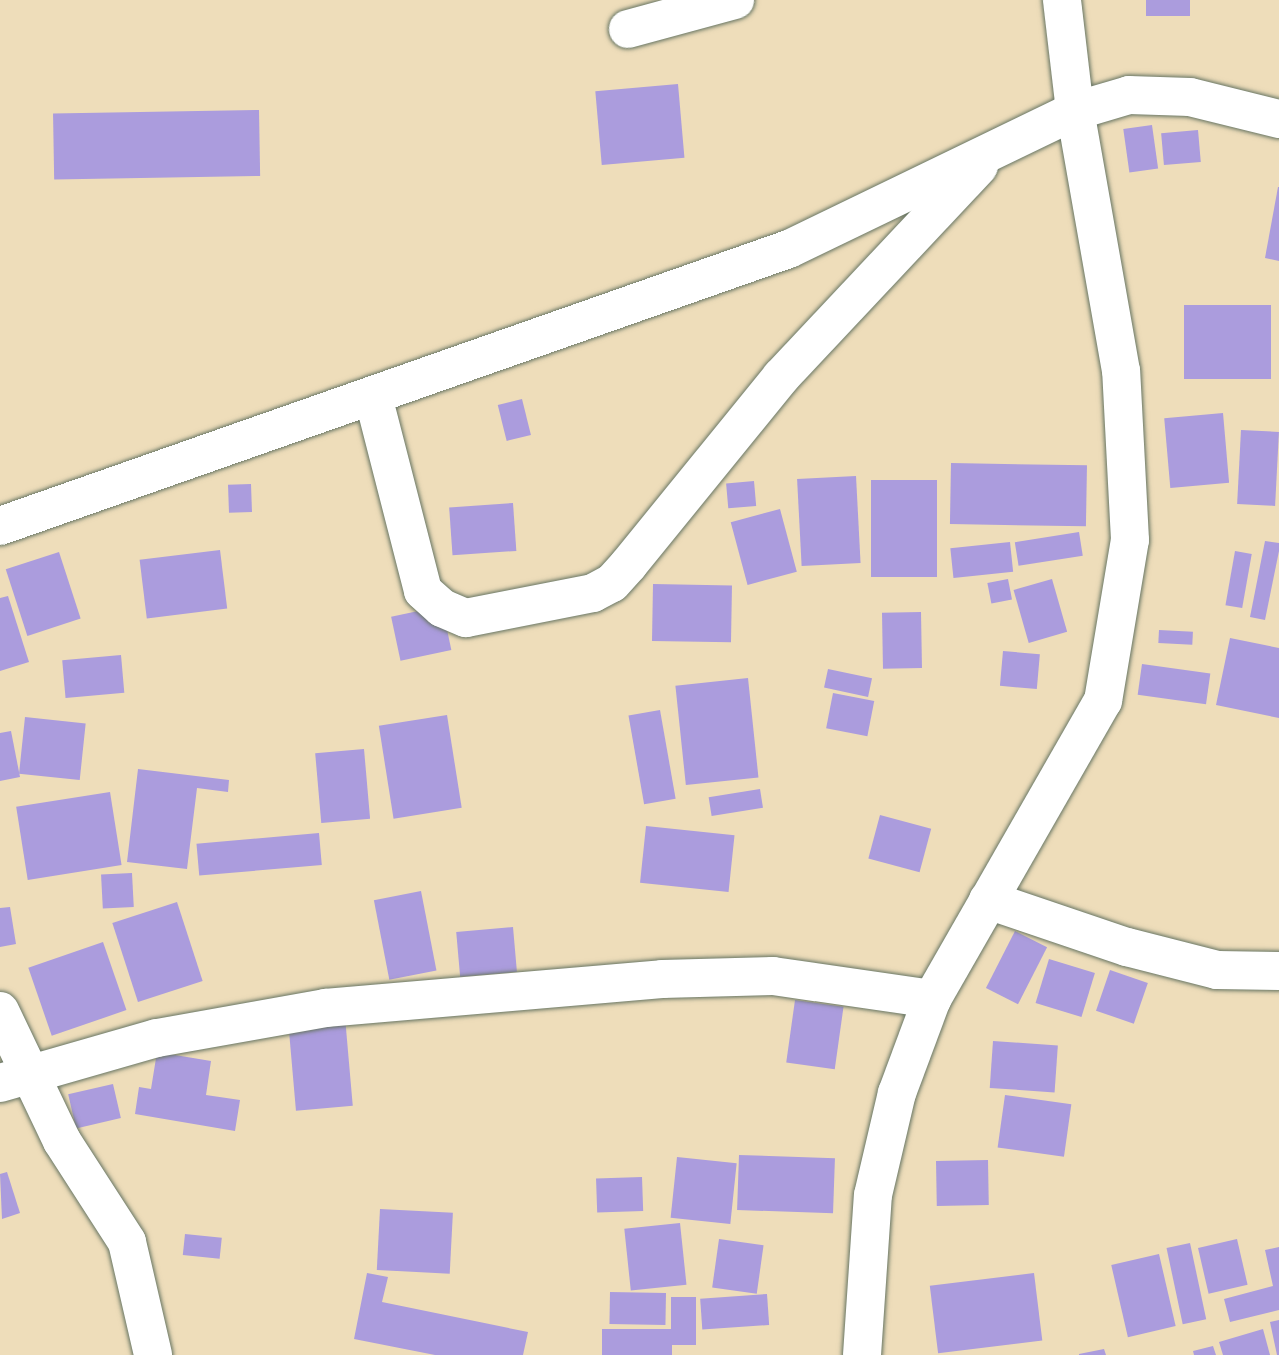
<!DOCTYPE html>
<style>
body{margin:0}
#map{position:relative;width:1279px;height:1355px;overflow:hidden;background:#eeddba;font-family:Itim,sans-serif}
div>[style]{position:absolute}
.building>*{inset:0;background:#ab9cdd;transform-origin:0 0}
.roads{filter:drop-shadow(0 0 2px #677563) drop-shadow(0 0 2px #677563)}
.street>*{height:38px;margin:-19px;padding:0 19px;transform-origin:19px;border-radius:19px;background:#fff}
span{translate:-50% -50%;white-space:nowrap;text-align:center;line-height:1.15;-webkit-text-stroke:6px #fbf7ec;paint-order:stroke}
</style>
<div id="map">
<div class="building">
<div style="left:1146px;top:0;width:44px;height:16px"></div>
<div style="left:678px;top:84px;width:74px;height:83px;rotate:85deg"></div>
<div style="left:259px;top:110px;width:66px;height:206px;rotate:89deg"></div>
<div style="left:1152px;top:125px;width:44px;height:29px;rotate:82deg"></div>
<div style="left:1198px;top:130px;width:32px;height:37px;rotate:85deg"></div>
<div style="clip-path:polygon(1278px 187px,1279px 187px,1279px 261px,1265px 258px)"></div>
<div style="left:1184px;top:305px;width:87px;height:74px"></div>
<div style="left:522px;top:399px;width:37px;height:25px;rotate:76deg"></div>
<div style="left:1223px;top:413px;width:70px;height:59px;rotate:85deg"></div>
<div style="left:1241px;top:430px;width:38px;height:74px;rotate:3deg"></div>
<div style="left:951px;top:463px;width:136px;height:61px;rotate:1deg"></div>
<div style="left:856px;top:476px;width:87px;height:59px;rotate:87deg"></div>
<div style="left:871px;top:480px;width:66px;height:97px"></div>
<div style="left:754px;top:481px;width:25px;height:28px;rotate:85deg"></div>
<div style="left:251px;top:484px;width:28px;height:23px;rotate:88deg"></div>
<div style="left:513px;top:503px;width:48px;height:64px;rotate:86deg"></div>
<div style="left:780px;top:509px;width:65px;height:51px;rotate:75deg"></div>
<div style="left:1079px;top:532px;width:24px;height:65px;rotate:81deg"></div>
<div style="clip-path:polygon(1265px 541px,1279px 543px,1279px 551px,1265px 620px,1250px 617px)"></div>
<div style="left:1010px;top:542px;width:30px;height:60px;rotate:84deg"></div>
<div style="left:220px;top:550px;width:59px;height:81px;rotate:83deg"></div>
<div style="left:1235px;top:551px;width:17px;height:55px;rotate:10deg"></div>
<div style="left:59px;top:552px;width:70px;height:56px;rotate:72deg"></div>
<div style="left:1008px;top:579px;width:21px;height:21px;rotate:79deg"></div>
<div style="left:1052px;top:579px;width:55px;height:40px;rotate:74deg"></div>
<div style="left:653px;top:584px;width:79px;height:57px;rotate:1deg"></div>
<div style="clip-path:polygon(8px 596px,29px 662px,0 671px,0 598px)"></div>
<div style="left:442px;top:606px;width:45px;height:52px;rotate:78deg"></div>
<div style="left:921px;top:612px;width:56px;height:39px;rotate:89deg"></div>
<div style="left:1159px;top:630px;width:34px;height:13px;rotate:3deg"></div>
<div style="clip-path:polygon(1230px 638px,1279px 648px,1279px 718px,1216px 705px)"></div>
<div style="left:1003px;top:651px;width:37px;height:35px;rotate:5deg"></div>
<div style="left:121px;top:655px;width:38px;height:59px;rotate:85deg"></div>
<div style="left:1142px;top:664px;width:69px;height:31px;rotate:8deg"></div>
<div style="left:828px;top:669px;width:45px;height:19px;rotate:12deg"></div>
<div style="left:748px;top:678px;width:100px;height:73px;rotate:84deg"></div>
<div style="left:833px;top:693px;width:42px;height:36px;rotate:11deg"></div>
<div style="left:660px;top:710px;width:90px;height:32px;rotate:80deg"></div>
<div style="left:447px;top:715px;width:94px;height:69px;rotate:81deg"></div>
<div style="left:25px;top:717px;width:61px;height:57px;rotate:6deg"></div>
<div style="clip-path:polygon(11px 731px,20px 777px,0 781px,0 733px)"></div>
<div style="left:364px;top:749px;width:70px;height:49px;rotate:85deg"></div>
<div style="clip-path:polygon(138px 769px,229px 780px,228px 792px,197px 788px,187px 869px,127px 862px)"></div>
<div style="left:760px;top:789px;width:19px;height:52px;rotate:81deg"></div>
<div style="left:110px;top:792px;width:74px;height:95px;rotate:81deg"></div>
<div style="left:880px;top:815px;width:53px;height:45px;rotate:15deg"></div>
<div style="left:646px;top:826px;width:89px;height:57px;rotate:6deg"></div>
<div style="left:319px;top:833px;width:32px;height:123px;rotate:85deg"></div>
<div style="left:132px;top:873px;width:34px;height:31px;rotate:87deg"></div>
<div style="left:421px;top:891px;width:81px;height:48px;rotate:79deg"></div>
<div style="left:177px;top:902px;width:83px;height:68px;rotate:72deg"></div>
<div style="clip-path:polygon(10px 907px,16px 944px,0 947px,0 908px)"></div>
<div style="left:513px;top:927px;width:45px;height:57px;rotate:85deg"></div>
<div style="left:1015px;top:931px;width:36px;height:64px;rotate:27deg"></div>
<div style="left:103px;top:942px;width:72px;height:79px;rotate:71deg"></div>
<div style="left:1049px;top:959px;width:48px;height:46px;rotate:17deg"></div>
<div style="left:1110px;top:970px;width:40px;height:43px;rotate:19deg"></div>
<div style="left:795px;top:1000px;width:49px;height:63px;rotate:8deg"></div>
<div style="left:345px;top:1017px;width:89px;height:57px;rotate:85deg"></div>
<div style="left:993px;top:1041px;width:65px;height:47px;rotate:4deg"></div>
<div style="clip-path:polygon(157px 1052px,211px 1061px,206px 1095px,240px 1100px,235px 1131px,135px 1114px,139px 1087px,151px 1089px)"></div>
<div style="left:113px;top:1084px;width:35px;height:46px;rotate:77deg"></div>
<div style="left:1005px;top:1095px;width:67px;height:53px;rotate:8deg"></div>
<div style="left:739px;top:1155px;width:96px;height:55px;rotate:2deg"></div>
<div style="left:677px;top:1157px;width:60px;height:61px;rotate:6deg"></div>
<div style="left:988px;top:1160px;width:45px;height:52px;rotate:89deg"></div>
<div style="clip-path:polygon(7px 1172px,20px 1213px,2px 1219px,0 1174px)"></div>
<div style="left:642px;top:1177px;width:34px;height:46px;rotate:88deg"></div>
<div style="left:380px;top:1209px;width:73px;height:61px;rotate:3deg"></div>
<div style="left:680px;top:1223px;width:62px;height:56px;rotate:84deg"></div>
<div style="left:185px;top:1234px;width:37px;height:21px;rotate:6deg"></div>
<div style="left:719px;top:1239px;width:45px;height:49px;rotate:8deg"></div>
<div style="left:1237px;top:1239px;width:47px;height:40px;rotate:77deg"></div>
<div style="left:1190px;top:1243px;width:78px;height:24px;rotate:78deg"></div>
<div style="clip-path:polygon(1279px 1247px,1279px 1310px,1230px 1322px,1224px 1299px,1273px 1286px,1265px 1250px)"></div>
<div style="left:1159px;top:1254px;width:74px;height:49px;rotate:77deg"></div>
<div style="clip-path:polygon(367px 1273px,388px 1277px,382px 1302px,528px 1332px,523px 1355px,435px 1355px,354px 1339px)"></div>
<div style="left:1034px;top:1273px;width:68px;height:105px;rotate:83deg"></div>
<div style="left:610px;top:1292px;width:56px;height:32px;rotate:1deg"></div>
<div style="left:767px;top:1294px;width:31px;height:67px;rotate:86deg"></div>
<div style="left:671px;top:1297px;width:25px;height:48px"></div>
<div style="clip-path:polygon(1279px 1320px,1279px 1355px,1277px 1355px,1270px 1322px)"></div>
<div style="left:602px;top:1329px;width:70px;height:26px"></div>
<div style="clip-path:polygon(1263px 1329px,1270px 1355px,1223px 1355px,1219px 1342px)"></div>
<div style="clip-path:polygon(1213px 1346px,1216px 1355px,1194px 1355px,1193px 1351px)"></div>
<div style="clip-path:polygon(1104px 1349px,1106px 1355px,1079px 1355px,1079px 1354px)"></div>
</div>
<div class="roads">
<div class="street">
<div style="left:628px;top:29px;width:111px;rotate:-15.2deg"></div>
<div style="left:373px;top:396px;width:201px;rotate:75.6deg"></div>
<div style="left:423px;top:591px;width:25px;rotate:42deg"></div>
<div style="left:442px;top:608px;width:26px;rotate:23deg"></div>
<div style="left:466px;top:618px;width:129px;rotate:-11.1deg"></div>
<div style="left:593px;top:593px;width:21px;rotate:-28deg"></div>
<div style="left:612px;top:583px;width:25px;rotate:-48deg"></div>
<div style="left:629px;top:564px;width:241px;rotate:-50.9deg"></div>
<div style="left:781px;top:377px;width:289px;rotate:-46.8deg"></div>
<div style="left:0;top:526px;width:836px;rotate:-19.35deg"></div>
<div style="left:789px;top:249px;width:318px;rotate:-25.8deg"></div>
<div style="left:1075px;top:111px;width:56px;rotate:-16.5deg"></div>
<div style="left:1129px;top:95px;width:61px;rotate:1.9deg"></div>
<div style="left:1190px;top:97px;width:92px;rotate:13.9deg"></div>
<div style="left:988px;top:900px;width:147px;rotate:18.7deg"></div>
<div style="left:1127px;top:947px;width:93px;rotate:14.3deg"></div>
<div style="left:1217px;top:970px;width:62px;rotate:0.9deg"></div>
<div style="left:0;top:1011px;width:144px;rotate:64.5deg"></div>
<div style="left:62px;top:1141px;width:120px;rotate:57.2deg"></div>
<div style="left:127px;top:1242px;width:116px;rotate:77deg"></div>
<div style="left:0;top:1083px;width:163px;rotate:-16deg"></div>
<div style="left:157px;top:1038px;width:171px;rotate:-10.1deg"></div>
<div style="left:325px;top:1008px;width:338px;rotate:-4.9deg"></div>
<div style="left:662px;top:979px;width:111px;rotate:-1.5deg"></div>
<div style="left:773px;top:976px;width:161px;rotate:8.2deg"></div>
<div style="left:862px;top:1355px;width:160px;rotate:-86.1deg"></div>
<div style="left:873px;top:1195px;width:105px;rotate:-76.8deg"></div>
<div style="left:897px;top:1093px;width:100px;rotate:-69.6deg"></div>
<div style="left:932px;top:999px;width:344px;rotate:-60.2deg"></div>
<div style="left:1103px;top:701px;width:163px;rotate:-80.5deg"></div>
<div style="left:1130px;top:540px;width:169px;rotate:-93deg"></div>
<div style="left:1121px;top:371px;width:264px;rotate:-100deg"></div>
<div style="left:1075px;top:111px;width:112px;rotate:-96.7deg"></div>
</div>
</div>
</div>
